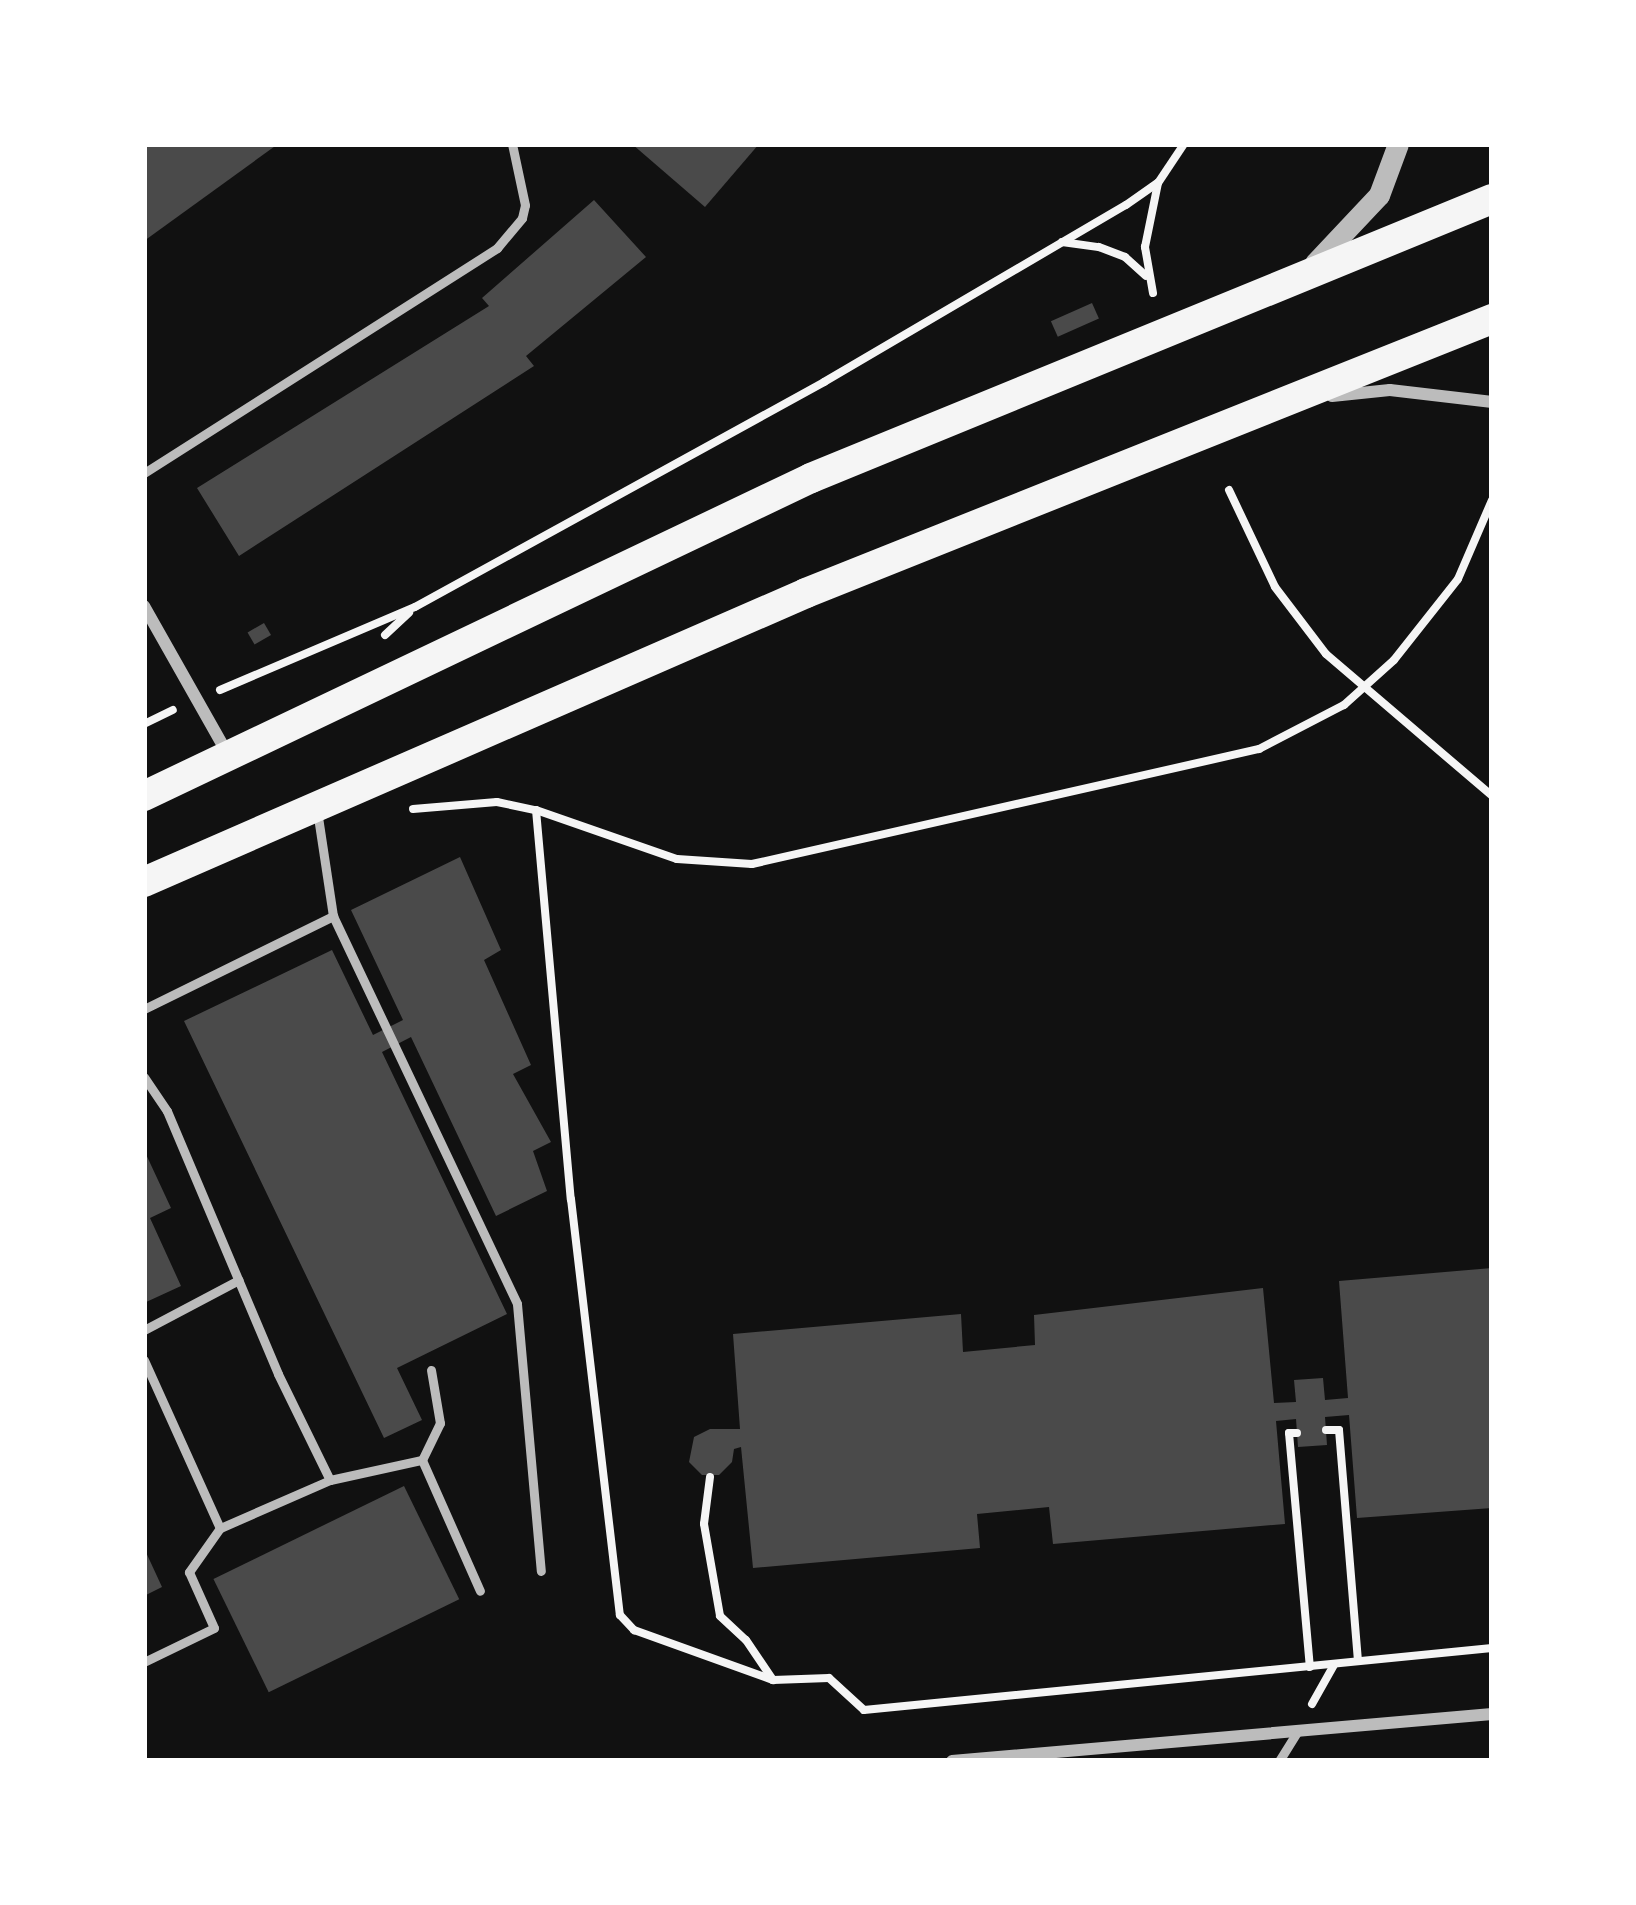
<!DOCTYPE html>
<style>
body{margin:0}
#map{position:relative;width:1636px;height:1905px;overflow:hidden;background:#111;font-family:Quicksand,sans-serif}
div>[style]{position:absolute}
.building>*{inset:0;background:#4a4a4a;transform-origin:0 0}
.path>*{height:8px;margin:-4px;padding:0 4px;transform-origin:4px;border-radius:4px;background:#f5f5f5}
.service>*{height:9px;margin:-4.5px;padding:0 4.5px;transform-origin:4.5px;border-radius:4.5px;background:#bcbcbc}
.minor>*{height:12px;margin:-6px;padding:0 6px;transform-origin:6px;border-radius:6px;background:#bcbcbc}
.tertiary>*{height:21px;margin:-10.5px;padding:0 10.5px;transform-origin:10.5px;border-radius:10.5px;background:#bcbcbc}
.primary>*{height:30px;margin:-15px;padding:0 15px;transform-origin:15px;border-radius:15px;background:#f5f5f5}
span{translate:-50% -50%;white-space:nowrap;text-align:center;line-height:1.15;-webkit-text-stroke:12px #fff;paint-order:stroke}
.frame{position:absolute;inset:0;border:147px solid #fff;pointer-events:none}
</style>
<div id="map">
<div class="building">
<div style="clip-path:polygon(144px 144px,278px 144px,144px 241px)"></div>
<div style="clip-path:polygon(632px 144px,759px 144px,705px 207px)"></div>
<div style="clip-path:polygon(594px 200px,646px 257px,526px 356px,534px 366px,239px 556px,197px 488px,489px 306px,482px 298px)"></div>
<div style="left:1092px;top:303px;width:17px;height:45px;rotate:66deg"></div>
<div style="left:264px;top:623px;width:14px;height:19px;rotate:60deg"></div>
<div style="clip-path:polygon(460px 857px,501px 950px,484px 960px,531px 1065px,513px 1074px,551px 1142px,533px 1151px,547px 1191px,496px 1216px,411px 1037px,382px 1052px,507px 1314px,397px 1368px,422px 1420px,384px 1438px,184px 1021px,332px 950px,373px 1035px,403px 1020px,351px 910px)"></div>
<div style="clip-path:polygon(144px 1150px,171px 1208px,150px 1218px,181px 1286px,144px 1303px)"></div>
<div style="clip-path:polygon(1492px 1268px,1492px 1508px,1357px 1518px,1349px 1415px,1325px 1417px,1327px 1445px,1298px 1447px,1296px 1419px,1276px 1421px,1285px 1524px,1053px 1544px,1049px 1507px,977px 1514px,980px 1548px,753px 1568px,741px 1447px,734px 1449px,732px 1462px,719px 1475px,702px 1475px,689px 1462px,694px 1437px,710px 1429px,740px 1429px,733px 1334px,961px 1314px,963px 1352px,1035px 1345px,1034px 1315px,1263px 1288px,1274px 1403px,1296px 1402px,1294px 1380px,1323px 1378px,1325px 1400px,1348px 1398px,1339px 1281px)"></div>
<div style="left:404px;top:1486px;width:126px;height:212px;rotate:64deg"></div>
<div style="clip-path:polygon(144px 1548px,162px 1587px,144px 1596px)"></div>
</div>
<div class="path">
<div style="left:1062px;top:242px;width:37px;rotate:8deg"></div>
<div style="left:1099px;top:247px;width:28px;rotate:21deg"></div>
<div style="left:1125px;top:257px;width:28px;rotate:42deg"></div>
<div style="left:1153px;top:293px;width:47px;rotate:-99.9deg"></div>
<div style="left:1145px;top:247px;width:65px;rotate:-78.5deg"></div>
<div style="left:1229px;top:490px;width:107px;rotate:64.6deg"></div>
<div style="left:1275px;top:587px;width:84px;rotate:52.7deg"></div>
<div style="left:1326px;top:654px;width:218px;rotate:40.5deg"></div>
<div style="left:385px;top:635px;width:33px;rotate:-43deg"></div>
<div style="left:220px;top:690px;width:212px;rotate:-23.1deg"></div>
<div style="left:415px;top:607px;width:467px;rotate:-28.8deg"></div>
<div style="left:824px;top:382px;width:350px;rotate:-30.4deg"></div>
<div style="left:1126px;top:205px;width:39px;rotate:-35deg"></div>
<div style="left:1158px;top:183px;width:47px;rotate:-56.3deg"></div>
<div style="left:144px;top:724px;width:32px;rotate:-26deg"></div>
<div style="left:413px;top:809px;width:84px;rotate:-4.8deg"></div>
<div style="left:497px;top:802px;width:40px;rotate:12deg"></div>
<div style="left:536px;top:810px;width:149px;rotate:19.2deg"></div>
<div style="left:677px;top:859px;width:75px;rotate:3.8deg"></div>
<div style="left:752px;top:864px;width:520px;rotate:-12.78deg"></div>
<div style="left:1259px;top:749px;width:96px;rotate:-27.4deg"></div>
<div style="left:1344px;top:705px;width:67px;rotate:-42deg"></div>
<div style="left:1394px;top:660px;width:103px;rotate:-51.7deg"></div>
<div style="left:1458px;top:579px;width:86px;rotate:-66.7deg"></div>
<div style="left:536px;top:810px;width:391px;rotate:84.9deg"></div>
<div style="left:571px;top:1199px;width:419px;rotate:83.3deg"></div>
<div style="left:620px;top:1615px;width:21px;rotate:47deg"></div>
<div style="left:634px;top:1630px;width:148px;rotate:19.8deg"></div>
<div style="left:1326px;top:1430px;width:13px"></div>
<div style="left:1339px;top:1430px;width:231px;rotate:85.3deg"></div>
<div style="left:1297px;top:1433px;width:8px;rotate:180deg"></div>
<div style="left:1289px;top:1433px;width:235px;rotate:84.9deg"></div>
<div style="left:710px;top:1477px;width:47px;rotate:97.3deg"></div>
<div style="left:704px;top:1524px;width:93px;rotate:80.1deg"></div>
<div style="left:720px;top:1616px;width:35px;rotate:43deg"></div>
<div style="left:746px;top:1640px;width:48px;rotate:56deg"></div>
<div style="left:773px;top:1680px;width:56px;rotate:-2deg"></div>
<div style="left:829px;top:1678px;width:47px;rotate:42.4deg"></div>
<div style="left:864px;top:1710px;width:631px;rotate:-5.64deg"></div>
<div style="left:1312px;top:1704px;width:45px;rotate:-60.6deg"></div>
</div>
<div class="service">
<div style="left:144px;top:473px;width:419px;rotate:-32.5deg"></div>
<div style="left:497px;top:248px;width:39px;rotate:-50deg"></div>
<div style="left:522px;top:218px;width:13px;rotate:-77deg"></div>
<div style="left:525px;top:205px;width:62px;rotate:-102deg"></div>
<div style="left:333px;top:916px;width:429px;rotate:64.6deg"></div>
<div style="left:517px;top:1304px;width:268px;rotate:84.9deg"></div>
<div style="left:144px;top:1009px;width:211px;rotate:-26.2deg"></div>
<div style="left:333px;top:916px;width:107px;rotate:-98.6deg"></div>
<div style="left:144px;top:1077px;width:41px;rotate:55.9deg"></div>
<div style="left:167px;top:1111px;width:285px;rotate:67.1deg"></div>
<div style="left:278px;top:1374px;width:118px;rotate:63.9deg"></div>
<div style="left:330px;top:1480px;width:120px;rotate:156.4deg"></div>
<div style="left:144px;top:1330px;width:107px;rotate:-27.8deg"></div>
<div style="left:144px;top:1360px;width:184px;rotate:65.7deg"></div>
<div style="left:220px;top:1528px;width:54px;rotate:125.2deg"></div>
<div style="left:189px;top:1572px;width:61px;rotate:65.9deg"></div>
<div style="left:214px;top:1628px;width:78px;rotate:154.1deg"></div>
<div style="left:431px;top:1370px;width:54px;rotate:80.4deg"></div>
<div style="left:440px;top:1423px;width:41px;rotate:115.9deg"></div>
<div style="left:422px;top:1460px;width:143px;rotate:66.1deg"></div>
<div style="left:330px;top:1480px;width:94px;rotate:-12.3deg"></div>
<div style="left:1279px;top:1761px;width:34px;rotate:-58deg"></div>
</div>
<div class="minor">
<div style="left:1332px;top:396px;width:58px;rotate:-5.9deg"></div>
<div style="left:1390px;top:390px;width:103px;rotate:6.7deg"></div>
<div style="left:144px;top:606px;width:172px;rotate:60.5deg"></div>
<div style="left:952px;top:1761px;width:542px;rotate:-4.97deg"></div>
</div>
<div class="tertiary">
<div style="left:1315px;top:263px;width:93px;rotate:-46.7deg"></div>
<div style="left:1379px;top:195px;width:54px;rotate:-69.6deg"></div>
</div>
<div class="primary">
<div style="left:144px;top:796px;width:739px;rotate:-25.49deg"></div>
<div style="left:811px;top:478px;width:736px;rotate:-22.28deg"></div>
<div style="left:144px;top:882px;width:722px;rotate:-23.58deg"></div>
<div style="left:806px;top:593px;width:739px;rotate:-21.77deg"></div>
</div>
<div class="frame"></div>
</div>
